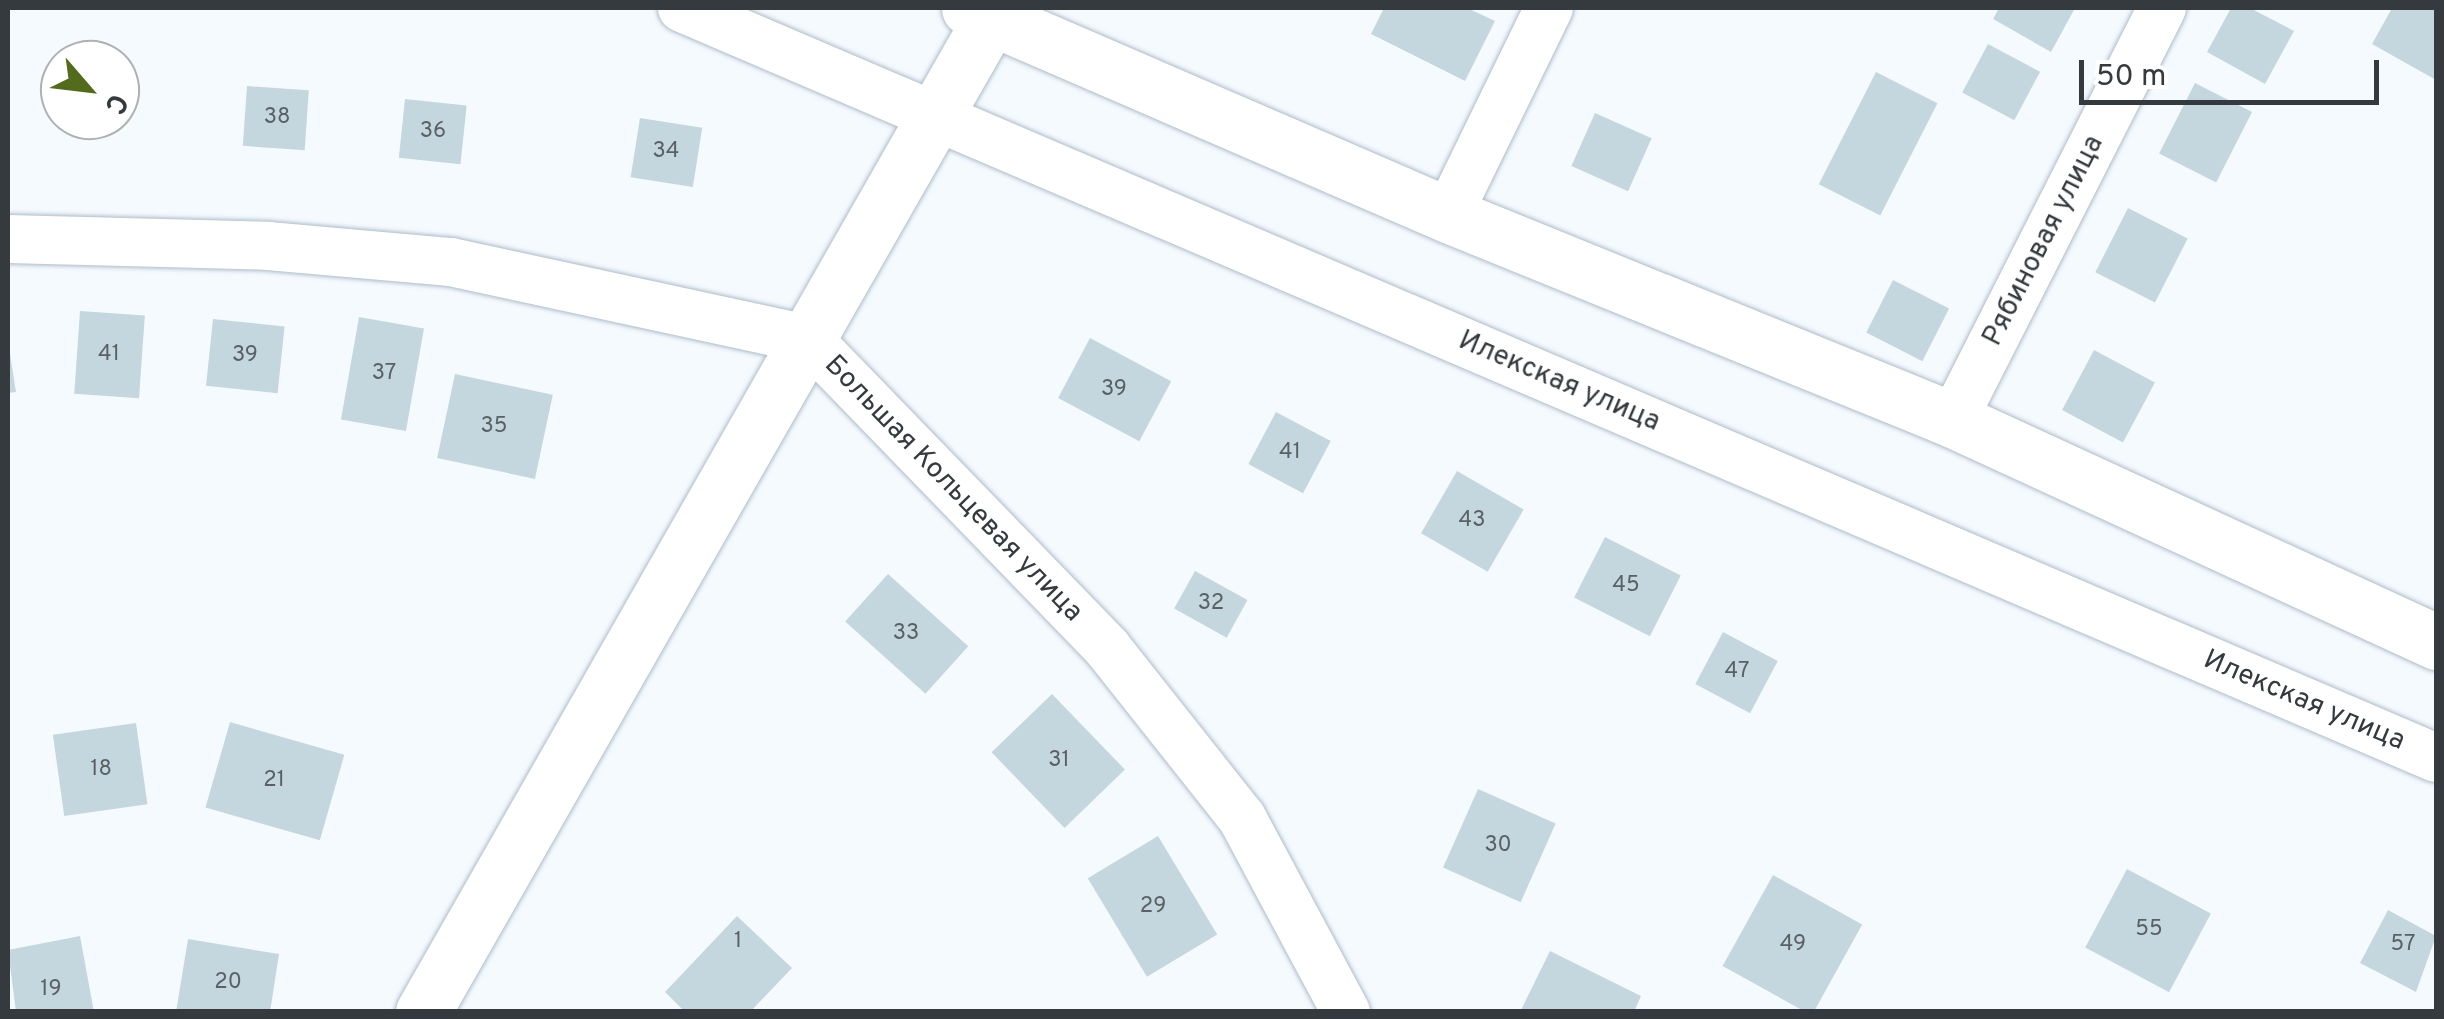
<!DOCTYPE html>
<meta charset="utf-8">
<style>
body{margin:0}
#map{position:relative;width:2444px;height:1019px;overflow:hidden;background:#f5faff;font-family:Overpass,sans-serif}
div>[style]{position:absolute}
.building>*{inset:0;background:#c5d7de;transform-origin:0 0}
.roads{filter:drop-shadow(0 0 2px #afbcc8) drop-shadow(0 0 2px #afbcc8)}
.minor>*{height:48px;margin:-24px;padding:0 24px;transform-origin:24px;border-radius:24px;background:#fff}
.tertiary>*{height:55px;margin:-27.5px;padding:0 27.5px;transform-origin:27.5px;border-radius:27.5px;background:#fff}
span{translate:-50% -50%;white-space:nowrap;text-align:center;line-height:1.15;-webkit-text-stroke:8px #fff;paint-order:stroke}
.number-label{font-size:22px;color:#596166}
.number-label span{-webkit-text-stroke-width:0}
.street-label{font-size:28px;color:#353a3e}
.frame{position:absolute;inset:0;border:10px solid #353a3e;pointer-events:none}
.north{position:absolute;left:40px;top:40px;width:100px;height:100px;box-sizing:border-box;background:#fff;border:2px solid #aeb0b2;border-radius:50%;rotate:118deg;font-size:28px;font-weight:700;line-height:40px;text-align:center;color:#353a3e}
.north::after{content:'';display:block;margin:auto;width:35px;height:45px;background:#526b1c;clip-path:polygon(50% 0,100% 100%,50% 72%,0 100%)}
.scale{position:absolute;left:2079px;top:60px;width:300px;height:45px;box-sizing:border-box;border:5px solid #353a3e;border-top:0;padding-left:12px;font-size:30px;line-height:35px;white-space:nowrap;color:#353a3e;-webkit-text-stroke:8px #fff;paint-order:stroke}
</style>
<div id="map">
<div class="building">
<div style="clip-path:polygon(1384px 8px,1467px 8px,1495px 21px,1465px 81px,1371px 34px)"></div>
<div style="clip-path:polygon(1999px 8px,2075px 8px,2051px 52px,1993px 19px)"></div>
<div style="clip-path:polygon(2231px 8px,2250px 8px,2294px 31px,2265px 84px,2207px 52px)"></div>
<div style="clip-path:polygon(2392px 8px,2436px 8px,2436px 80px,2372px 44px)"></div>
<div style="left:1988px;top:44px;width:59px;height:55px;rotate:28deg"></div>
<div style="left:1876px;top:72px;width:69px;height:126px;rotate:27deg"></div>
<div style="left:2195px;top:83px;width:64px;height:79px;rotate:27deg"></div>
<div style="left:247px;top:86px;width:62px;height:60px;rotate:4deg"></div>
<div style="left:405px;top:99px;width:62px;height:59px;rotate:6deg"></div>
<div style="left:1595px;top:113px;width:62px;height:58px;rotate:24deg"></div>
<div style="left:640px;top:118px;width:63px;height:60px;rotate:9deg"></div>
<div style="left:2128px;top:208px;width:67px;height:72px;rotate:27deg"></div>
<div style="left:1893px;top:280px;width:63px;height:59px;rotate:27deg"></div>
<div style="left:80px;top:311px;width:65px;height:83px;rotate:4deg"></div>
<div style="left:359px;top:317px;width:66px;height:104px;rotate:10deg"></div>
<div style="left:213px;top:319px;width:72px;height:67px;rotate:6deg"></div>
<div style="left:1090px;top:338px;width:92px;height:68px;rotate:28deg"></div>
<div style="clip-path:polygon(8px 341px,16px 392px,8px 393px)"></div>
<div style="left:2094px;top:350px;width:69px;height:68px;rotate:28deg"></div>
<div style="left:455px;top:374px;width:100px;height:86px;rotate:12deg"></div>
<div style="left:1276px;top:412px;width:62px;height:59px;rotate:28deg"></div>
<div style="left:1457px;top:471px;width:77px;height:72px;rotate:30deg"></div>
<div style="left:1605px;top:537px;width:85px;height:68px;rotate:27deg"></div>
<div style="left:1195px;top:571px;width:60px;height:43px;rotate:29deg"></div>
<div style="left:888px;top:574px;width:108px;height:64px;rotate:42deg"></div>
<div style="left:1723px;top:632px;width:62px;height:59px;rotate:28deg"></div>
<div style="left:1052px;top:694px;width:105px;height:84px;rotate:46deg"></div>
<div style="left:230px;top:722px;width:119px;height:89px;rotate:16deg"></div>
<div style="left:136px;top:723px;width:82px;height:84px;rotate:82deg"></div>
<div style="left:1478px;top:789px;width:85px;height:86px;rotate:24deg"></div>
<div style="left:1158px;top:836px;width:115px;height:82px;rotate:59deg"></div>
<div style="left:2127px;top:869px;width:95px;height:89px;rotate:28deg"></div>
<div style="left:1773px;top:875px;width:102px;height:104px;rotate:29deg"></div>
<div style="clip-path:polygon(2388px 910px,2436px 936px,2416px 992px,2360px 963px)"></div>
<div style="clip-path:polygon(737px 916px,792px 968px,750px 1012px,685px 1012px,665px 992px)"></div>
<div style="clip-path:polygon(80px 936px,94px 1012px,16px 1012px,8px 950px)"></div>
<div style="clip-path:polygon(188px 939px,279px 954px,270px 1012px,176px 1012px)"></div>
<div style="clip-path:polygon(1550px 951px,1641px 996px,1634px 1012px,1520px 1012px)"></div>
</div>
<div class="roads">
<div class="minor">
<div style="left:682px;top:8px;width:1908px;rotate:23.15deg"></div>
<div style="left:1448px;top:215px;width:230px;rotate:-64deg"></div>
<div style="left:8px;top:239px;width:260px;rotate:1.5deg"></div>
<div style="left:268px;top:246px;width:184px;rotate:5deg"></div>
<div style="left:451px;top:262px;width:365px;rotate:12.2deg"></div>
<div style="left:808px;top:339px;width:431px;rotate:45.9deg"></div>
<div style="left:1108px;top:649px;width:216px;rotate:51.6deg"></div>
<div style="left:1242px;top:818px;width:220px;rotate:61.8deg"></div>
<div style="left:1953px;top:420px;width:462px;rotate:-63.1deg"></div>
</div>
<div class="tertiary">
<div style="left:969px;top:8px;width:522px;rotate:23.37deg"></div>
<div style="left:1448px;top:215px;width:545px;rotate:22.09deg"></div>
<div style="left:1953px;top:420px;width:532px;rotate:24.68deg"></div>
<div style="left:423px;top:1012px;width:1145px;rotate:-60.26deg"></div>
</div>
</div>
<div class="number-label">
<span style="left:277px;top:118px">38</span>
<span style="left:433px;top:132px">36</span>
<span style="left:666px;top:152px">34</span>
<span style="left:109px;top:355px">41</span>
<span style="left:245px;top:356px">39</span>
<span style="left:384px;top:374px">37</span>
<span style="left:1114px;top:390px">39</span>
<span style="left:494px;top:427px">35</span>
<span style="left:1290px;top:453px">41</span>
<span style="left:1472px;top:521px">43</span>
<span style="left:1626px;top:586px">45</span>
<span style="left:1211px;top:604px">32</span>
<span style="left:906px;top:634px">33</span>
<span style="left:1737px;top:672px">47</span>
<span style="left:1059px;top:761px">31</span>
<span style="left:101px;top:770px">18</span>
<span style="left:274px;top:781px">21</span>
<span style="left:1498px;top:846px">30</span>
<span style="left:1153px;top:907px">29</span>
<span style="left:2149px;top:930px">55</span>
<span style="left:738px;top:942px">1</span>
<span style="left:1793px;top:945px">49</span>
<span style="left:2403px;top:945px">57</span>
<span style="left:228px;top:983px">20</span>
<span style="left:51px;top:990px">19</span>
</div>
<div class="street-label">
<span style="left:2044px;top:241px;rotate:-63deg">Рябиновая улица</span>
<span style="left:1559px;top:382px;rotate:23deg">Илекская улица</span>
<span style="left:953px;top:489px;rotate:46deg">Большая Кольцевая улица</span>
<span style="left:2304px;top:701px;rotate:23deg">Илекская улица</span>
</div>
<div class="frame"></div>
<div class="north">С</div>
<div class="scale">50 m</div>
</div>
